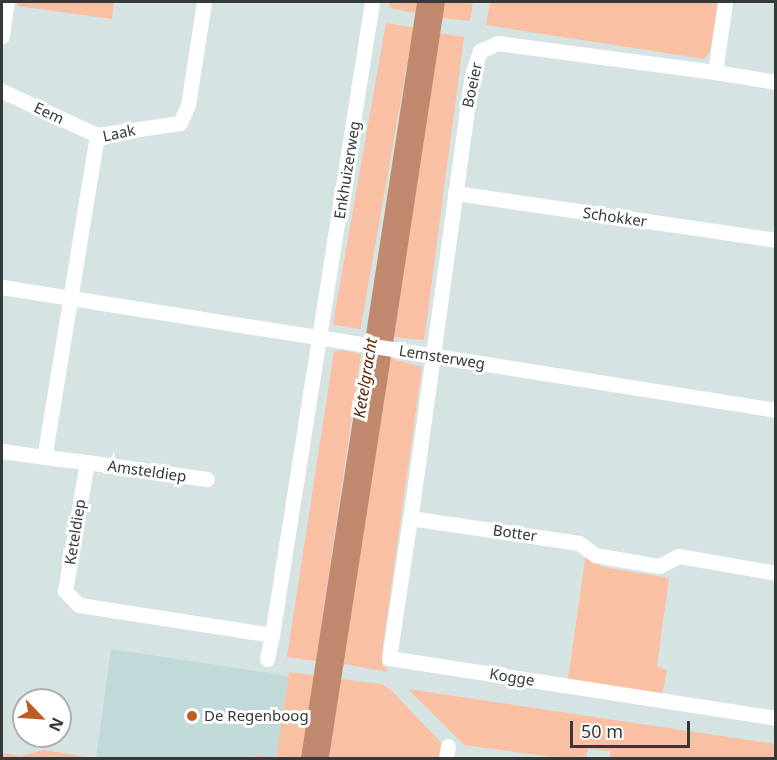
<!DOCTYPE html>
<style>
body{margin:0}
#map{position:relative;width:777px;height:760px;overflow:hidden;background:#d5e3e3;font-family:"Noto Sans",sans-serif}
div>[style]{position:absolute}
.built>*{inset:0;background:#c1d9d9}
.green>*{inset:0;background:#f9c0a3;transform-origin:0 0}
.water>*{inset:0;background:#c0886d}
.street>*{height:15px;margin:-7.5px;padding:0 7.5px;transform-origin:7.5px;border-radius:7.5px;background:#fff}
.dots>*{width:16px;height:16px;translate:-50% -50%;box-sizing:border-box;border:3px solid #fff;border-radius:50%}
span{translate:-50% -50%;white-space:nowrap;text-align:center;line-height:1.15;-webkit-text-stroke:6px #fff;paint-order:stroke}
.street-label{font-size:15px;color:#343939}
.poi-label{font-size:15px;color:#343939}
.left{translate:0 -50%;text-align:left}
.water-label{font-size:16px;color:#5a2606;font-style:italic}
.frame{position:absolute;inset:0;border:3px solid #343939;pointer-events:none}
.north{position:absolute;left:12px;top:688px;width:60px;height:60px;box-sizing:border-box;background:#fff;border:2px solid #aeb0b0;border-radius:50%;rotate:115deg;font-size:16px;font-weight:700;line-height:24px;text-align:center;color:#343939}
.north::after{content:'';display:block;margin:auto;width:21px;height:27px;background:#bf5c22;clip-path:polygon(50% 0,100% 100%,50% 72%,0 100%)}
.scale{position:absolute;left:570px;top:721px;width:120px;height:27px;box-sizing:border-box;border:3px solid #343939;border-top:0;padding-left:8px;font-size:18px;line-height:21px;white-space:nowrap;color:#343939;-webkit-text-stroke:4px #fff;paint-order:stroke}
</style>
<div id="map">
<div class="built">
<div style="clip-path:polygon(111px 649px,288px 676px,276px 758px,256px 755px,252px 758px,96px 758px)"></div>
</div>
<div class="green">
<div style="clip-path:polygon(18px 2px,114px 2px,112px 19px,17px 6px)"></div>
<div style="clip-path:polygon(390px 2px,417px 2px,415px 13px,389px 8px)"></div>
<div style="clip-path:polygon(445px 2px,473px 2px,470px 21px,442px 18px)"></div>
<div style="clip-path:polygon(490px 2px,718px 2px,710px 51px,704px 59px,486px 25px)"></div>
<div style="left:386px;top:23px;width:28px;height:306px;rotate:10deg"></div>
<div style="clip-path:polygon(439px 33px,464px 37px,424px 340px,394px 337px)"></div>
<div style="clip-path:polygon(343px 350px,361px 354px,316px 661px,287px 657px,334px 352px)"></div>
<div style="clip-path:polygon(389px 358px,422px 367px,383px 645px,382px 664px,388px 672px,343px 664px)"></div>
<div style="clip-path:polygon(586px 553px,602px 567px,669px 578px,657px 666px,667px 670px,662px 695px,568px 680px)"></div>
<div style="clip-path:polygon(289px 672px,314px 675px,301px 758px,252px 758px,256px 755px,276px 758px)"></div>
<div style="clip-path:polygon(341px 679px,382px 684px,392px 691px,445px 747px,447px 758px,329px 758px)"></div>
<div style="clip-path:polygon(408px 689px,775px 744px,775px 758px,610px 758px,610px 751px,588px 749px,586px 758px,558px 758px,464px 745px)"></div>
<div style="clip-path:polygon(43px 750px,82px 756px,97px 758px,2px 758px,2px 753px,21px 756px)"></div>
</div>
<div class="water">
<div style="clip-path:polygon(417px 2px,445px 2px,394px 337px,329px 758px,301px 758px)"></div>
</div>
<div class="street">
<div style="left:204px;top:2px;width:104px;rotate:98.8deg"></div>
<div style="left:188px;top:105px;width:20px;rotate:114deg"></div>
<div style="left:180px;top:123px;width:84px;rotate:171.8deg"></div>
<div style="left:97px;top:135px;width:326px;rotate:99.3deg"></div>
<div style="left:44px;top:457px;width:43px;rotate:6.6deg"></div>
<div style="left:87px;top:462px;width:131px;rotate:99.7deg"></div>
<div style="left:65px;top:591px;width:20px;rotate:45deg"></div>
<div style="left:79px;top:605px;width:195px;rotate:8.8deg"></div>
<div style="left:272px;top:635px;width:641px;rotate:-81.02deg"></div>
<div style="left:725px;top:2px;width:71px;rotate:98.1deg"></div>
<div style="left:715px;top:72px;width:219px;rotate:-172.4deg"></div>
<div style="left:498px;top:43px;width:20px;rotate:156deg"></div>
<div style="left:480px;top:51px;width:24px;rotate:109deg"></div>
<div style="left:472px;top:74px;width:448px;rotate:97.9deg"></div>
<div style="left:410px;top:518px;width:171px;rotate:8.4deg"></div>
<div style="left:579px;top:543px;width:20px;rotate:37deg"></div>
<div style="left:595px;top:555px;width:65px;rotate:9.8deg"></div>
<div style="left:659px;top:566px;width:22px;rotate:-27deg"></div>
<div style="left:679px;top:556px;width:98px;rotate:9.9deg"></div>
<div style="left:2px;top:36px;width:34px;rotate:-82deg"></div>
<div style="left:715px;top:72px;width:62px;rotate:9.3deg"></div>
<div style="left:2px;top:91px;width:105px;rotate:24.9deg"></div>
<div style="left:455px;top:193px;width:324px;rotate:8.3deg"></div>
<div style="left:2px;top:287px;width:784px;rotate:9.03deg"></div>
<div style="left:2px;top:451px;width:42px;rotate:8.1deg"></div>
<div style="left:87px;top:462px;width:121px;rotate:8.1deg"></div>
<div style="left:410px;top:518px;width:142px;rotate:98.5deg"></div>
<div style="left:389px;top:658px;width:392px;rotate:8.8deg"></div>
<div style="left:267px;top:659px;width:25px;rotate:-78deg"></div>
<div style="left:446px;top:758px;width:12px;rotate:-81deg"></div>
</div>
<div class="dots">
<div style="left:192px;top:716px;background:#bf5c22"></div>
</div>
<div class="street-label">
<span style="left:472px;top:85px;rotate:-78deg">Boeier</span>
<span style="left:49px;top:113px;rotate:25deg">Eem</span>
<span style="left:119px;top:133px;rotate:-12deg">Laak</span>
<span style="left:347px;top:170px;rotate:-81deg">Enkhuizerweg</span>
<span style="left:615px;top:217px;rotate:8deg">Schokker</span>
<span style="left:442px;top:357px;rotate:9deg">Lemsterweg</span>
<span style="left:147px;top:471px;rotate:8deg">Amsteldiep</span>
<span style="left:75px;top:532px;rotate:-81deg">Keteldiep</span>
<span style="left:515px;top:533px;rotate:8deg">Botter</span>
<span style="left:512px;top:677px;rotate:9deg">Kogge</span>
</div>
<div class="poi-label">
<span class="left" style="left:204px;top:716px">De Regenboog</span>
</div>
<div class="water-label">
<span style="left:365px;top:378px;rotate:-81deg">Ketelgracht</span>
</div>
<div class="frame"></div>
<div class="north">N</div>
<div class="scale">50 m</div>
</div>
